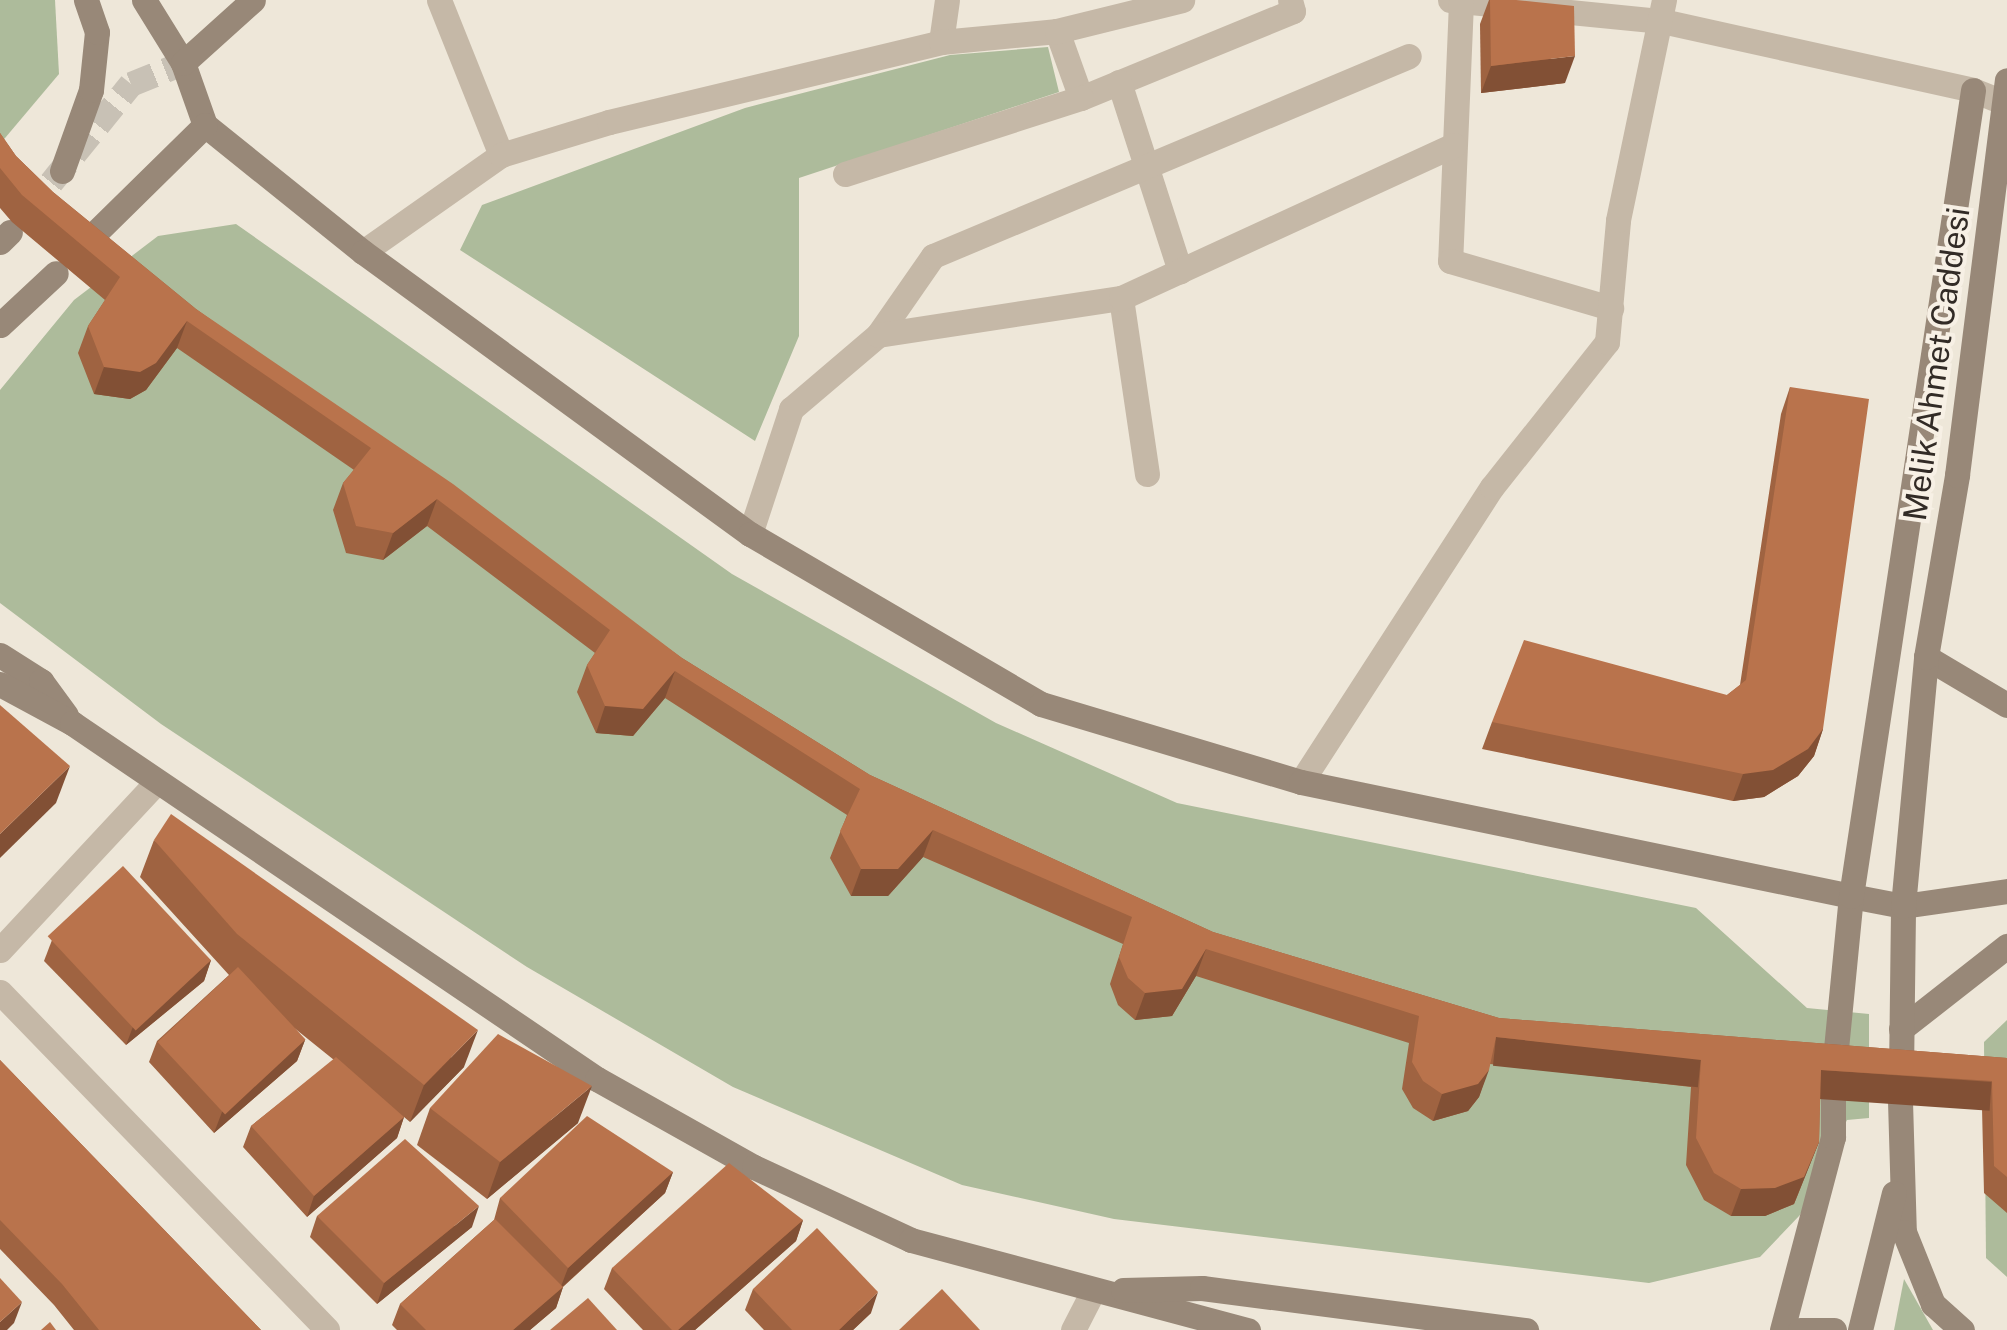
<!DOCTYPE html>
<style>
body{margin:0}
#map{position:relative;width:2007px;height:1330px;overflow:hidden;background:#eee7d9;font-family:"Public Sans",sans-serif}
div>[style]{position:absolute}
.green>*{inset:0;background:#adbb9b}
.secondary-tunnel>*{height:25px;margin-top:-12.5px;transform-origin:0;background:repeating-linear-gradient(90deg,#c8c1b5 0 25px,transparent 0 37px)}
.street>*{height:25px;margin:-12.5px;padding:0 12.5px;transform-origin:12.5px;border-radius:12.5px;background:#c5b8a7}
.secondary>*{height:25px;margin:-12.5px;padding:0 12.5px;transform-origin:12.5px;border-radius:12.5px;background:#988878}
.wall>*{inset:0;background:#9f6341}
.shaded-wall>*{inset:0;background:#825035;transform-origin:0 0}
.building>*{inset:0;background:#b9734c;transform-origin:0 0}
span{translate:-50% -50%;white-space:nowrap;text-align:center;line-height:1.15;-webkit-text-stroke:8px #f7f0e5;paint-order:stroke}
.street-label{font-size:32px;color:#322b26}
</style>
<div id="map">
<div class="green">
<div style="clip-path:polygon(0 0,55px 0,59px 74px,0 144px)"></div>
<div style="clip-path:polygon(1048px 47px,1059px 92px,799px 178px,799px 336px,755px 441px,460px 250px,482px 205px,745px 108px,950px 55px)"></div>
<div style="clip-path:polygon(236px 224px,732px 574px,996px 723px,1177px 803px,1696px 908px,1807px 1008px,1869px 1014px,1869px 1118px,1847px 1120px,1800px 1215px,1760px 1257px,1649px 1283px,1114px 1219px,962px 1185px,733px 1087px,527px 967px,161px 724px,0 603px,0 390px,74px 300px,158px 236px)"></div>
<div style="clip-path:polygon(2007px 1020px,2007px 1277px,1986px 1258px,1984px 1042px)"></div>
<div style="clip-path:polygon(1904px 1279px,1933px 1330px,1894px 1330px)"></div>
</div>
<div class="secondary-tunnel">
<div style="left:28px;top:211px;width:164px;rotate:-51deg"></div>
<div style="left:131px;top:84px;width:56px;rotate:-22deg"></div>
</div>
<div class="street">
<div style="left:439px;top:0;width:167px;rotate:68.2deg"></div>
<div style="left:1450px;top:0;width:213px;rotate:5.7deg"></div>
<div style="left:1662px;top:21px;width:319px;rotate:12.5deg"></div>
<div style="left:1973px;top:90px;width:35px;rotate:22deg"></div>
<div style="left:1461px;top:2px;width:259px;rotate:92.4deg"></div>
<div style="left:1450px;top:261px;width:168px;rotate:16.3deg"></div>
<div style="left:1057px;top:31px;width:71px;rotate:70.3deg"></div>
<div style="left:1081px;top:98px;width:229px;rotate:-22.3deg"></div>
<div style="left:1293px;top:11px;width:11px;rotate:-105deg"></div>
<div style="left:941px;top:42px;width:42px;rotate:-81.9deg"></div>
<div style="left:1119px;top:82px;width:199px;rotate:72.1deg"></div>
<div style="left:845px;top:174px;width:248px;rotate:-17.9deg"></div>
<div style="left:363px;top:252px;width:169px;rotate:-35.1deg"></div>
<div style="left:501px;top:155px;width:113px;rotate:-17deg"></div>
<div style="left:609px;top:122px;width:342px;rotate:-13.5deg"></div>
<div style="left:941px;top:42px;width:117px;rotate:-5.4deg"></div>
<div style="left:1057px;top:31px;width:129px;rotate:-13.9deg"></div>
<div style="left:1121px;top:298px;width:178px;rotate:81.6deg"></div>
<div style="left:878px;top:335px;width:96px;rotate:-55.2deg"></div>
<div style="left:933px;top:256px;width:516px;rotate:-22.79deg"></div>
<div style="left:750px;top:534px;width:132px;rotate:-71.8deg"></div>
<div style="left:791px;top:409px;width:114px;rotate:-40.4deg"></div>
<div style="left:878px;top:335px;width:246px;rotate:-8.7deg"></div>
<div style="left:1121px;top:298px;width:366px;rotate:-24.7deg"></div>
<div style="left:1301px;top:782px;width:351px;rotate:-57.1deg"></div>
<div style="left:1492px;top:487px;width:185px;rotate:-51.6deg"></div>
<div style="left:1607px;top:342px;width:122px;rotate:-84.8deg"></div>
<div style="left:1618px;top:220px;width:225px;rotate:-78.2deg"></div>
<div style="left:0;top:950px;width:229px;rotate:-47deg"></div>
<div style="left:0;top:992px;width:470px;rotate:45.9deg"></div>
<div style="left:1073px;top:1330px;width:44px;rotate:-62.9deg"></div>
</div>
<div class="secondary">
<div style="left:144px;top:0;width:74px;rotate:58.2deg"></div>
<div style="left:183px;top:63px;width:66px;rotate:70.5deg"></div>
<div style="left:205px;top:125px;width:203px;rotate:38.8deg"></div>
<div style="left:363px;top:252px;width:479px;rotate:36.1deg"></div>
<div style="left:750px;top:534px;width:337px;rotate:30.3deg"></div>
<div style="left:1041px;top:704px;width:271px;rotate:16.7deg"></div>
<div style="left:1301px;top:782px;width:562px;rotate:11.71deg"></div>
<div style="left:1851px;top:896px;width:53px;rotate:10.9deg"></div>
<div style="left:1903px;top:906px;width:105px;rotate:-8.2deg"></div>
<div style="left:183px;top:63px;width:94px;rotate:-42deg"></div>
<div style="left:62px;top:171px;width:86px;rotate:-70.3deg"></div>
<div style="left:91px;top:90px;width:58px;rotate:-84.1deg"></div>
<div style="left:97px;top:32px;width:34px;rotate:-109deg"></div>
<div style="left:0;top:242px;width:14px;rotate:-45deg"></div>
<div style="left:83px;top:245px;width:171px;rotate:-44.5deg"></div>
<div style="left:0;top:325px;width:76px;rotate:-42.9deg"></div>
<div style="left:0;top:655px;width:49px;rotate:32.4deg"></div>
<div style="left:41px;top:681px;width:42px;rotate:53.7deg"></div>
<div style="left:1926px;top:657px;width:94px;rotate:30.7deg"></div>
<div style="left:0;top:684px;width:82px;rotate:28.4deg"></div>
<div style="left:72px;top:723px;width:634px;rotate:34.14deg"></div>
<div style="left:597px;top:1079px;width:180px;rotate:29.3deg"></div>
<div style="left:754px;top:1167px;width:173px;rotate:24.9deg"></div>
<div style="left:911px;top:1240px;width:349px;rotate:15deg"></div>
<div style="left:1901px;top:1029px;width:135px;rotate:-38.1deg"></div>
<div style="left:1834px;top:1069px;width:174px;rotate:-84.4deg"></div>
<div style="left:1851px;top:896px;width:815px;rotate:-81.39deg"></div>
<div style="left:1901px;top:1074px;width:168px;rotate:-89.3deg"></div>
<div style="left:1903px;top:906px;width:250px;rotate:-84.7deg"></div>
<div style="left:1926px;top:657px;width:185px;rotate:-80.3deg"></div>
<div style="left:1957px;top:475px;width:398px;rotate:-82.8deg"></div>
<div style="left:1900px;top:1101px;width:131px;rotate:88.3deg"></div>
<div style="left:1904px;top:1232px;width:78px;rotate:68.1deg"></div>
<div style="left:1933px;top:1304px;width:39px;rotate:42deg"></div>
<div style="left:1123px;top:1290px;width:79px;rotate:-1.5deg"></div>
<div style="left:1202px;top:1288px;width:327px;rotate:7.4deg"></div>
<div style="left:1782px;top:1330px;width:200px;rotate:-75.2deg"></div>
<div style="left:1833px;top:1137px;width:40px;rotate:-90deg"></div>
<div style="left:1800px;top:1330px;width:34px"></div>
<div style="left:1860px;top:1330px;width:141px;rotate:-76.1deg"></div>
</div>
<div class="wall">
<div style="clip-path:polygon(1489px 0,1516px 0,1565px 83px,1481px 93px,1480px 24px)"></div>
<div style="clip-path:polygon(0 133px,16px 156px,53px 192px,196px 309px,682px 658px,870px 775px,1213px 932px,1499px 1018px,2007px 1058px,2007px 1213px,1984px 1193px,1982px 1108px,1820px 1098px,1819px 1142px,1794px 1204px,1765px 1216px,1731px 1216px,1704px 1200px,1686px 1165px,1691px 1087px,1490px 1064px,1479px 1097px,1468px 1111px,1433px 1121px,1413px 1108px,1402px 1089px,1409px 1043px,1196px 976px,1172px 1016px,1135px 1020px,1118px 1005px,1110px 984px,1123px 944px,923px 857px,888px 896px,851px 896px,830px 858px,847px 815px,665px 698px,633px 736px,596px 733px,577px 692px,587px 665px,595px 653px,427px 526px,383px 560px,346px 553px,333px 510px,343px 483px,354px 470px,177px 348px,146px 390px,130px 399px,94px 394px,78px 353px,88px 326px,105px 300px,12px 222px,0 208px)"></div>
<div style="clip-path:polygon(1790px 387px,1823px 729px,1814px 756px,1798px 776px,1764px 797px,1733px 801px,1482px 749px,1492px 722px,1727px 695px,1740px 685px,1781px 414px)"></div>
<div style="clip-path:polygon(154px 840px,464px 1067px,410px 1122px,404px 1117px,397px 1138px,307px 1217px,243px 1147px,251px 1126px,334px 1060px,293px 1027px,305px 1040px,297px 1061px,214px 1133px,149px 1062px,157px 1041px,229px 975px,140px 877px)"></div>
<div style="clip-path:polygon(52px 940px,211px 960px,204px 981px,126px 1045px,44px 961px)"></div>
<div style="clip-path:polygon(0 1060px,261px 1330px,74px 1330px,54px 1305px,0 1249px)"></div>
<div style="clip-path:polygon(430px 1108px,578px 1123px,487px 1199px,417px 1145px)"></div>
<div style="clip-path:polygon(673px 1172px,665px 1193px,563px 1287px,556px 1308px,530px 1330px,397px 1330px,392px 1325px,400px 1304px,494px 1220px,500px 1198px)"></div>
<div style="clip-path:polygon(317px 1216px,472px 1227px,377px 1304px,310px 1237px)"></div>
<div style="clip-path:polygon(803px 1220px,796px 1241px,695px 1330px,643px 1330px,604px 1289px,612px 1268px)"></div>
<div style="clip-path:polygon(753px 1289px,871px 1313px,853px 1330px,764px 1330px,745px 1310px)"></div>
</div>
<div class="shaded-wall">
<div style="clip-path:polygon(1575px 56px,1565px 83px,1481px 93px,1491px 66px)"></div>
<div style="clip-path:polygon(187px 321px,177px 348px,146px 390px,130px 399px,94px 394px,104px 367px)"></div>
<div style="clip-path:polygon(437px 499px,427px 526px,383px 560px,393px 533px)"></div>
<div style="clip-path:polygon(675px 671px,665px 698px,633px 736px,596px 733px,605px 706px)"></div>
<div style="clip-path:polygon(1823px 729px,1814px 756px,1798px 776px,1764px 797px,1733px 801px,1743px 774px)"></div>
<div style="clip-path:polygon(70px 766px,56px 803px,0 858px,0 834px)"></div>
<div style="clip-path:polygon(933px 830px,923px 857px,888px 896px,851px 896px,861px 869px)"></div>
<div style="clip-path:polygon(1206px 949px,1196px 976px,1172px 1016px,1135px 1020px,1145px 993px)"></div>
<div style="clip-path:polygon(211px 960px,204px 981px,126px 1045px,134px 1024px)"></div>
<div style="clip-path:polygon(478px 1030px,464px 1067px,410px 1122px,424px 1085px)"></div>
<div style="left:1496px;top:1037px;width:206px;height:29px;rotate:6deg"></div>
<div style="clip-path:polygon(305px 1040px,297px 1061px,214px 1133px,222px 1112px)"></div>
<div style="clip-path:polygon(1489px 1070px,1479px 1097px,1468px 1111px,1433px 1121px,1442px 1094px)"></div>
<div style="left:1821px;top:1070px;width:171px;height:29px;rotate:4deg"></div>
<div style="clip-path:polygon(592px 1086px,578px 1123px,487px 1199px,500px 1162px)"></div>
<div style="clip-path:polygon(404px 1117px,397px 1138px,307px 1217px,314px 1196px)"></div>
<div style="clip-path:polygon(1819px 1142px,1794px 1204px,1765px 1216px,1731px 1216px,1741px 1189px)"></div>
<div style="clip-path:polygon(673px 1172px,665px 1193px,560px 1289px,568px 1268px)"></div>
<div style="clip-path:polygon(479px 1206px,472px 1227px,377px 1304px,384px 1283px)"></div>
<div style="clip-path:polygon(803px 1220px,796px 1241px,695px 1330px,678px 1330px)"></div>
<div style="clip-path:polygon(563px 1287px,556px 1308px,530px 1330px,513px 1330px)"></div>
<div style="clip-path:polygon(878px 1292px,871px 1313px,853px 1330px,839px 1330px)"></div>
<div style="clip-path:polygon(22px 1302px,14px 1323px,7px 1330px,0 1330px,0 1322px)"></div>
</div>
<div class="building">
<div style="clip-path:polygon(1490px 0,1516px 0,1574px 6px,1575px 56px,1491px 66px)"></div>
<div style="clip-path:polygon(0 133px,16px 156px,53px 192px,196px 309px,453px 484px,682px 658px,870px 775px,1213px 932px,1499px 1018px,2007px 1058px,2007px 1177px,1994px 1166px,1992px 1081px,1821px 1070px,1819px 1142px,1804px 1177px,1775px 1188px,1741px 1189px,1714px 1173px,1696px 1138px,1701px 1060px,1496px 1037px,1489px 1070px,1478px 1084px,1442px 1094px,1423px 1081px,1412px 1062px,1419px 1016px,1206px 949px,1182px 989px,1145px 993px,1128px 978px,1119px 957px,1132px 917px,933px 830px,898px 869px,861px 869px,840px 831px,860px 789px,675px 671px,643px 709px,605px 706px,587px 665px,610px 630px,437px 499px,393px 533px,356px 526px,343px 483px,371px 448px,187px 321px,156px 363px,140px 372px,104px 367px,88px 326px,120px 277px,22px 195px,0 168px)"></div>
<div style="clip-path:polygon(1790px 387px,1869px 399px,1823px 729px,1808px 749px,1773px 770px,1743px 774px,1492px 722px,1524px 640px,1727px 695px,1746px 680px)"></div>
<div style="clip-path:polygon(0 705px,70px 766px,0 834px)"></div>
<div style="clip-path:polygon(171px 814px,478px 1030px,424px 1085px,237px 934px,154px 840px)"></div>
<div style="left:123px;top:866px;width:129px;height:103px;rotate:47deg"></div>
<div style="left:238px;top:967px;width:99px;height:110px;rotate:47deg"></div>
<div style="clip-path:polygon(498px 1034px,592px 1086px,500px 1162px,430px 1108px)"></div>
<div style="clip-path:polygon(336px 1057px,404px 1117px,314px 1196px,251px 1126px)"></div>
<div style="clip-path:polygon(0 1060px,261px 1330px,99px 1330px,62px 1284px,0 1220px)"></div>
<div style="clip-path:polygon(587px 1116px,673px 1172px,568px 1268px,500px 1198px)"></div>
<div style="clip-path:polygon(405px 1139px,479px 1206px,384px 1283px,317px 1216px)"></div>
<div style="clip-path:polygon(729px 1163px,803px 1220px,678px 1330px,672px 1330px,612px 1268px)"></div>
<div style="clip-path:polygon(495px 1219px,563px 1287px,513px 1330px,426px 1330px,400px 1304px)"></div>
<div style="clip-path:polygon(817px 1228px,878px 1292px,839px 1330px,792px 1330px,753px 1289px)"></div>
<div style="clip-path:polygon(0 1278px,22px 1302px,0 1322px)"></div>
<div style="clip-path:polygon(942px 1289px,980px 1330px,899px 1330px)"></div>
<div style="clip-path:polygon(588px 1298px,617px 1330px,550px 1330px)"></div>
<div style="clip-path:polygon(50px 1322px,56px 1330px,41px 1330px)"></div>
</div>
<div class="street-label">
<span style="left:1937px;top:364px;rotate:-82deg">Melik Ahmet Caddesi</span>
</div>
</div>
